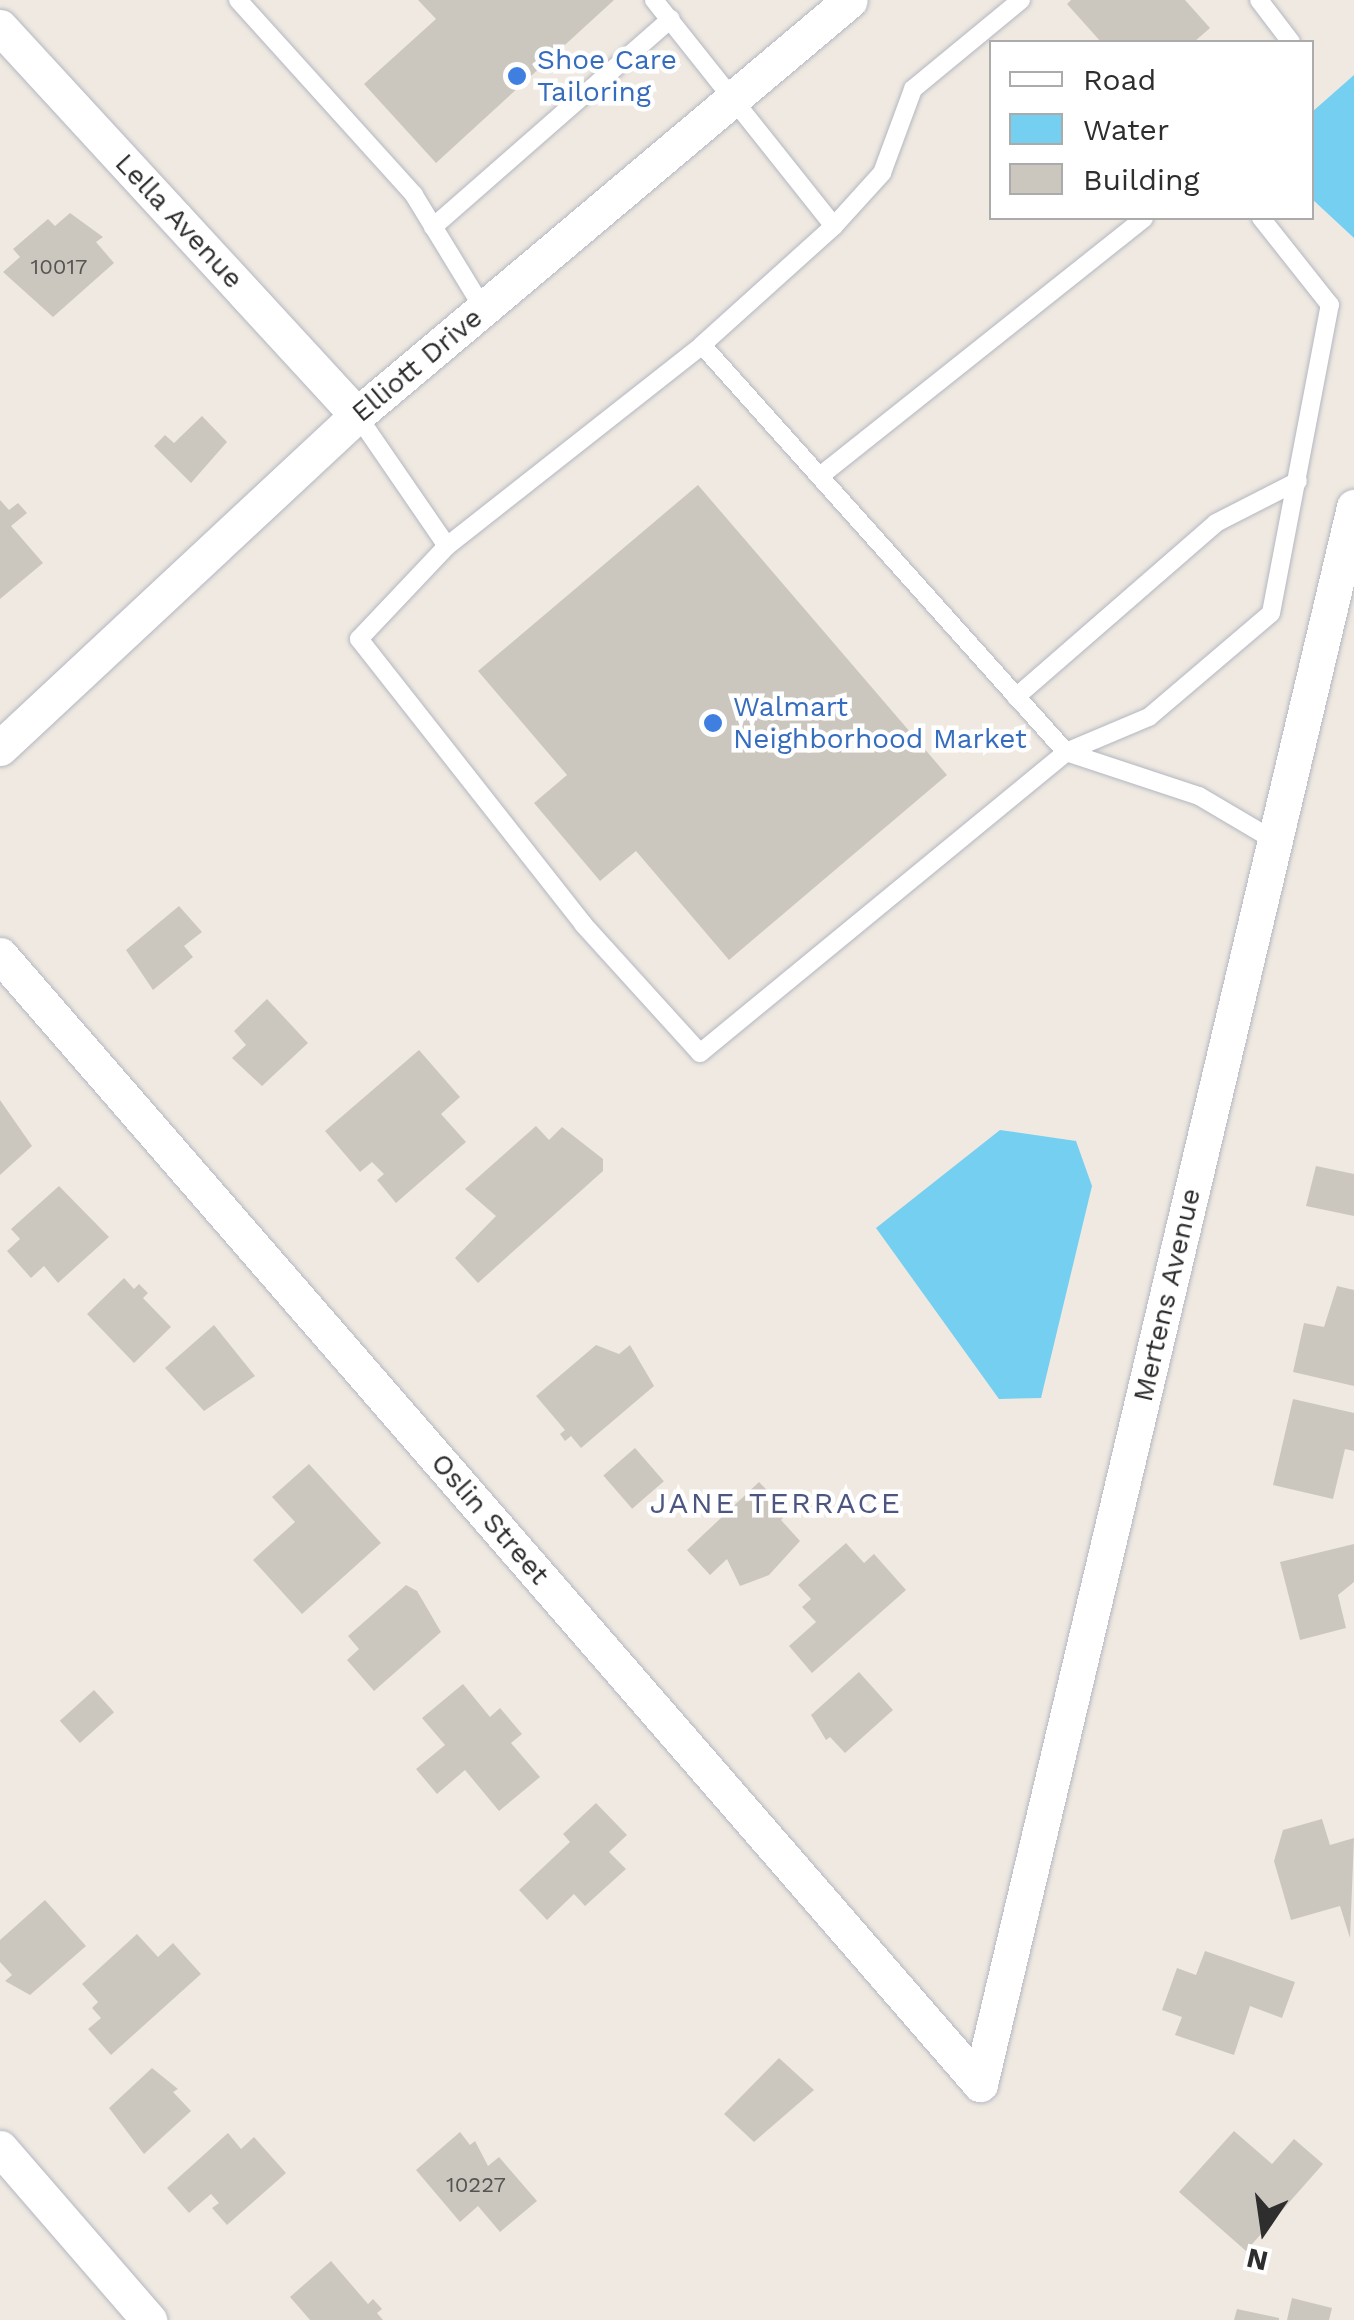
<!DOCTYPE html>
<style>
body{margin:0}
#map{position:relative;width:1354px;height:2320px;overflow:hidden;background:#efe9e1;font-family:"Work Sans",sans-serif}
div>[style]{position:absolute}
.water>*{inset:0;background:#75cff0}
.building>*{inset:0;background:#cbc7bf;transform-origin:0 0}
.roads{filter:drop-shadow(0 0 2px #b4b7c1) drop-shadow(0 0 2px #b4b7c1)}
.service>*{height:18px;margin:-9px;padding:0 9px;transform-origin:9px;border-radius:9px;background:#fff}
.minor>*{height:35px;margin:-17.5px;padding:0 17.5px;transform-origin:17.5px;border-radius:17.5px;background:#fff}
.dots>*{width:28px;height:28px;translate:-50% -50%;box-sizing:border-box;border:5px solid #fff;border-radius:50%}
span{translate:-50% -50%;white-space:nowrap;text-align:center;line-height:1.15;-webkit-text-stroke:9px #fff;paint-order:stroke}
.number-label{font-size:22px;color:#555452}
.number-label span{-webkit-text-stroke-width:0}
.shop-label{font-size:28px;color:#366cbe}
.left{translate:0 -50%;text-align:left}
.street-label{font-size:28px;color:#2e2e2e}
.neighbourhood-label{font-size:30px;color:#4d5680;letter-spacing:2.5px}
.legend{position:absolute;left:989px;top:40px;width:325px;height:180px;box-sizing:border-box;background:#fff;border:2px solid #ababab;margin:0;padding:12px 18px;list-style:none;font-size:30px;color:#2e2e2e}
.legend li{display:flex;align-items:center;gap:20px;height:50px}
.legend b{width:50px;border:2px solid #ababab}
.north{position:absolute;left:1214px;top:2180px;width:100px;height:100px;-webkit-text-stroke:8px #fff;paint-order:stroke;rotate:193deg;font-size:28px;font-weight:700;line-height:40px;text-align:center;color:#2e2e2e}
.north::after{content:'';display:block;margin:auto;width:35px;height:45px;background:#2e2e2e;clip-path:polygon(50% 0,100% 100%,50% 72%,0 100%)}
</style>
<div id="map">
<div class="water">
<div style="clip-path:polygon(1354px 75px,1354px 238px,1312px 199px,1312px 112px)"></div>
<div style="clip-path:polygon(1000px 1130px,1076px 1141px,1092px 1186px,1041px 1398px,999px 1399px,876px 1228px)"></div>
</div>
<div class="building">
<div style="clip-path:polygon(418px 0,614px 0,436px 163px,364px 84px,436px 19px)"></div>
<div style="clip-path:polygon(1071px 0,1185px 0,1210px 28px,1194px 42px,1101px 42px,1067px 4px)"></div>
<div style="clip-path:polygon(70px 213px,103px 237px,96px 242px,114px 263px,53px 317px,3px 272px,20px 257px,13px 249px,48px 219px,55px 226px)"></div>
<div style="clip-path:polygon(202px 416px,227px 442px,191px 483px,154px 446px,165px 435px,174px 443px)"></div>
<div style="clip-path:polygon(698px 485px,947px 775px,729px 960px,636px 851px,600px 881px,534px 803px,567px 775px,478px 671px)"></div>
<div style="clip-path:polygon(0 500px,9px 510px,18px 503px,27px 513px,11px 526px,43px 563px,0 599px)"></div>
<div style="clip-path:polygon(179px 906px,202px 932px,184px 946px,193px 957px,153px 990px,126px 950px)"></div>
<div style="clip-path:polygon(267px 999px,308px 1043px,262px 1086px,232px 1058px,246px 1045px,234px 1031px)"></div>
<div style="clip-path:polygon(419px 1050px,460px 1097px,441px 1114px,466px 1142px,396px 1203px,377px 1180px,384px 1174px,372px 1162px,360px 1172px,325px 1131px)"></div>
<div style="clip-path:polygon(0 1100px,32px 1146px,0 1175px)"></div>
<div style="clip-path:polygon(536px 1126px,549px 1140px,562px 1127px,603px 1159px,603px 1171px,478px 1283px,455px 1258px,496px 1216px,465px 1189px)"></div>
<div style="clip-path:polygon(1316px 1166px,1354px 1174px,1354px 1216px,1306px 1206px)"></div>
<div style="clip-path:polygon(59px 1186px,109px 1237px,58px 1283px,44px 1266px,31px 1278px,7px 1251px,20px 1239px,11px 1229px)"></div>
<div style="clip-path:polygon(124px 1278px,134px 1289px,139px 1284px,148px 1293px,143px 1298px,171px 1327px,134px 1363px,87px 1314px)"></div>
<div style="clip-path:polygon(1337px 1286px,1354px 1290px,1354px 1386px,1293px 1372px,1304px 1323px,1324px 1327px)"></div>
<div style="clip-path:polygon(214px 1325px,255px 1376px,204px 1411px,165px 1368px)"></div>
<div style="clip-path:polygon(596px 1345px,619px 1354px,630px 1345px,654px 1386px,581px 1448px,571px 1436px,565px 1441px,560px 1434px,565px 1430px,536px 1396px)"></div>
<div style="clip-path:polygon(1293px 1399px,1354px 1413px,1354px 1451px,1345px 1449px,1333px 1499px,1273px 1485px)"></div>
<div style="left:635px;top:1448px;width:44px;height:42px;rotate:49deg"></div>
<div style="clip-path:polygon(309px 1464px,381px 1543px,302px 1614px,253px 1560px,295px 1522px,272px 1497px)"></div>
<div style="clip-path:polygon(759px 1482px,788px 1512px,781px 1520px,800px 1541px,769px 1575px,740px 1586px,727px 1559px,710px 1575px,687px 1550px)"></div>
<div style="clip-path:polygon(846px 1543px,864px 1563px,874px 1554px,906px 1590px,812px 1673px,789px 1646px,816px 1622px,802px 1607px,811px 1599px,798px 1585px)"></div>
<div style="clip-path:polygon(1354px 1544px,1354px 1582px,1338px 1595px,1346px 1628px,1300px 1640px,1280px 1562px)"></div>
<div style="clip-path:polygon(406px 1585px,417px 1591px,441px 1632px,374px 1691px,347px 1660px,359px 1649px,348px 1636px)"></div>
<div style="clip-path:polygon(859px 1672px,893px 1710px,845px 1753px,830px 1737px,826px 1740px,811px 1715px)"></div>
<div style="clip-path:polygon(463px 1684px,490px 1717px,500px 1708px,522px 1734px,511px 1743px,540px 1777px,499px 1811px,465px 1770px,437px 1794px,416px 1769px,445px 1745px,422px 1718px)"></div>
<div style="left:94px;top:1690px;width:30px;height:46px;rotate:48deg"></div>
<div style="clip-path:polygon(596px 1803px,627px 1835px,609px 1852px,626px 1869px,585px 1906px,574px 1894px,547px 1920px,519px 1890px,570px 1842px,563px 1834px)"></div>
<div style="clip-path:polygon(1322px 1819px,1330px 1845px,1354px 1838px,1350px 1938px,1340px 1906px,1291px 1920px,1274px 1861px,1283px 1830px)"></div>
<div style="clip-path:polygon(45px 1900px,86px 1946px,30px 1995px,5px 1981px,12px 1975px,0 1962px,0 1940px)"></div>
<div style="clip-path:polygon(137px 1934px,158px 1957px,173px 1943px,201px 1974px,111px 2055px,88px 2029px,101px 2018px,92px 2008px,98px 2002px,82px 1984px)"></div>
<div style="clip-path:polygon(1205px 1951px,1295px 1982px,1282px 2018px,1250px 2006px,1234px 2055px,1175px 2035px,1182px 2017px,1162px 2010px,1177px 1968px,1196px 1975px)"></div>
<div style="clip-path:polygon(779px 2058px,814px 2090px,754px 2142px,724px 2114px)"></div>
<div style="clip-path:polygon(152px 2068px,178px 2089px,173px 2092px,191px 2111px,144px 2154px,109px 2108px)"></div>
<div style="clip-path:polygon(1234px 2131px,1272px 2164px,1294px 2139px,1323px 2164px,1246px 2251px,1179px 2192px)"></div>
<div style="clip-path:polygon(460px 2132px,470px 2145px,475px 2141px,488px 2166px,499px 2157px,537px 2201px,500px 2232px,478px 2206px,460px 2222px,416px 2170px)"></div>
<div style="clip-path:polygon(228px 2133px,241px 2149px,254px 2137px,286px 2173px,227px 2225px,212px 2208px,219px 2203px,211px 2194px,189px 2213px,167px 2188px)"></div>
<div style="clip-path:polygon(331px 2261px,368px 2304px,373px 2299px,382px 2309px,377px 2313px,383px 2320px,310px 2320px,290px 2297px)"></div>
<div style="clip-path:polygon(1292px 2298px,1332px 2308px,1329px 2320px,1287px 2320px)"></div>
<div style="clip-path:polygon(1237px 2309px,1279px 2318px,1279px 2320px,1234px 2320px)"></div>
</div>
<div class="roads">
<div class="service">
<div style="left:238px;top:0;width:263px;rotate:47.9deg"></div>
<div style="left:414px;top:195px;width:132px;rotate:58.6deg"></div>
<div style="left:654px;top:0;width:289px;rotate:51.5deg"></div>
<div style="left:834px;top:226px;width:178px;rotate:138deg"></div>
<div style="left:702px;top:345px;width:546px;rotate:48.19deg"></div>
<div style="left:1066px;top:752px;width:90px;rotate:-22.9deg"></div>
<div style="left:1149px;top:717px;width:160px;rotate:-40.4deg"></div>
<div style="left:1271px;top:613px;width:314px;rotate:-79.2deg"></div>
<div style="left:1330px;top:305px;width:111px;rotate:-128.4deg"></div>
<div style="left:1259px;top:0;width:53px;rotate:52.7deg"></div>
<div style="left:834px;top:226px;width:72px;rotate:-47.8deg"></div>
<div style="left:882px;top:173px;width:90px;rotate:-69.7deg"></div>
<div style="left:913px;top:89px;width:140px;rotate:-39.5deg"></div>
<div style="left:433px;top:227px;width:316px;rotate:-41.2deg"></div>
<div style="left:357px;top:415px;width:159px;rotate:55.5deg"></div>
<div style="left:447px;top:546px;width:128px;rotate:133.4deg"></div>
<div style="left:359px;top:639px;width:362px;rotate:51.8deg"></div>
<div style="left:583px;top:924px;width:174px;rotate:47.8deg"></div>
<div style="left:700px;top:1053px;width:474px;rotate:-39.4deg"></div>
<div style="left:1066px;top:752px;width:140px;rotate:18.3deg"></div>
<div style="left:1199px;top:796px;width:88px;rotate:30.6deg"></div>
<div style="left:820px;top:476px;width:414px;rotate:-38.5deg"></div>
<div style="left:447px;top:546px;width:325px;rotate:-38.2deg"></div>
<div style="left:1016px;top:697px;width:265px;rotate:-41deg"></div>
<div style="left:1216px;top:523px;width:92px;rotate:-27.1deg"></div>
</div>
<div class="minor">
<div style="left:0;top:27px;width:527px;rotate:47.38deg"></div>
<div style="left:0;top:748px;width:488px;rotate:-43deg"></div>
<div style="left:357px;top:415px;width:644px;rotate:-40.09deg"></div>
<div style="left:0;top:955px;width:1495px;rotate:49.04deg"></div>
<div style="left:980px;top:2084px;width:1621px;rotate:-76.66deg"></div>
<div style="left:0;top:2148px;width:228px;rotate:49.1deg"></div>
</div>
</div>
<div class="dots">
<div style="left:517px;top:76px;background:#3f7fe0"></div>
<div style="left:713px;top:723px;background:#3f7fe0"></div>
</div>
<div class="number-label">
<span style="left:59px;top:267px">10017</span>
<span style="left:476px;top:2185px">10227</span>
</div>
<div class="shop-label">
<span class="left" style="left:537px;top:76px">Shoe Care<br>Tailoring</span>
<span class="left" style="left:733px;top:723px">Walmart<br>Neighborhood Market</span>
</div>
<div class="street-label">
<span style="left:179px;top:221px;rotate:47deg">Lella Avenue</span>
<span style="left:417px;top:365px;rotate:-40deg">Elliott Drive</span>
<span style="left:1167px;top:1295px;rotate:-77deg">Mertens Avenue</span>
<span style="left:490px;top:1519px;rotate:49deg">Oslin Street</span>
</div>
<div class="neighbourhood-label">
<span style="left:776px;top:1503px">JANE TERRACE</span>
</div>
<ul class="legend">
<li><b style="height:12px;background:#fff"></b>Road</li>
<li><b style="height:28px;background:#75cff0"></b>Water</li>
<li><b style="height:28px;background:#cbc7bf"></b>Building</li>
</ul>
<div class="north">N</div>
</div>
